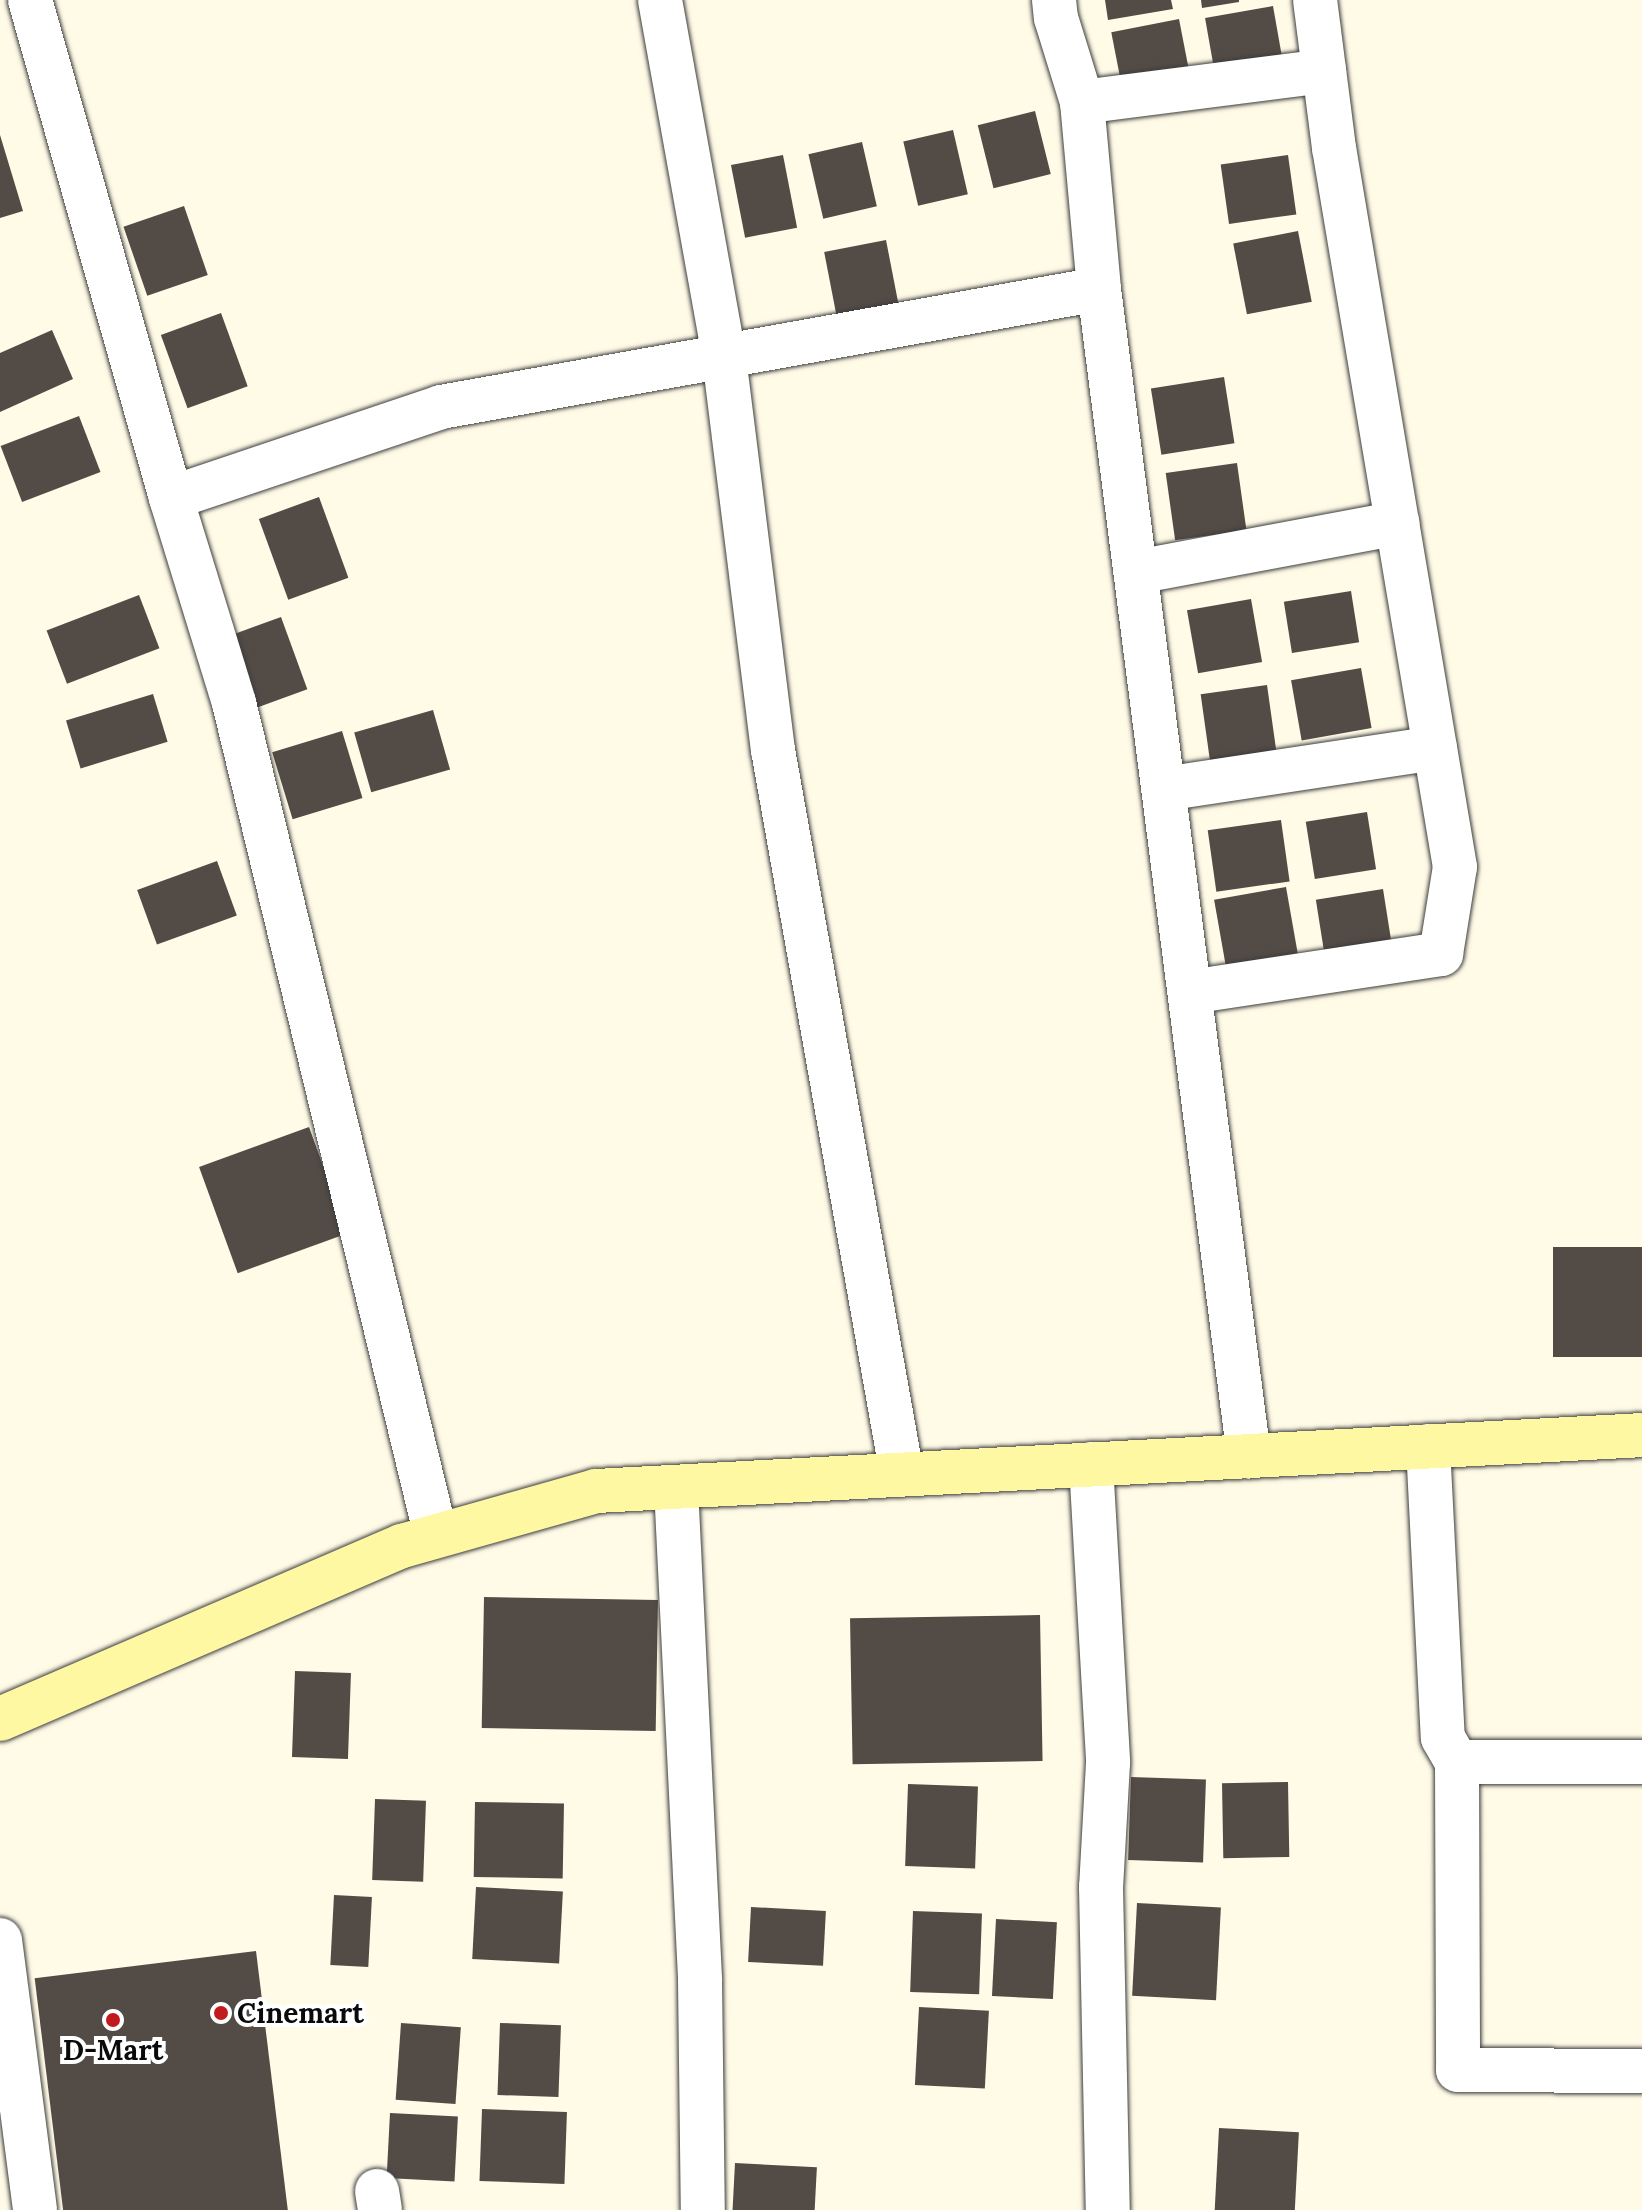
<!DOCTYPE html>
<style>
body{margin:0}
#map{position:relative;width:1642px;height:2210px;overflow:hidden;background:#fffbe7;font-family:Lora,serif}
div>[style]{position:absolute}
.building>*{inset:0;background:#534b46;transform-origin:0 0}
.roads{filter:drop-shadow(0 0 2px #3d3d3d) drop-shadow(0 0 2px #3d3d3d)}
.street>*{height:44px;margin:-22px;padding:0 22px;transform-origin:22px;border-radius:22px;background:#fff}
.secondary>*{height:44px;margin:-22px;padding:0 22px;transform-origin:22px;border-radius:22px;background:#fff8a2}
.dots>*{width:22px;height:22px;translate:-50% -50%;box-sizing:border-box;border:4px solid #fff;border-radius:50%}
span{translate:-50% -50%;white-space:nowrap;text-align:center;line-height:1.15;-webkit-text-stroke:8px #fff;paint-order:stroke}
.poi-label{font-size:28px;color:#0a0a0a;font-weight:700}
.left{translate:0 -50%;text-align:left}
</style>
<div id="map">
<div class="building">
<div style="clip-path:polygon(1105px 0,1171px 0,1173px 9px,1108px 20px)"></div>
<div style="clip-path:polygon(1201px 0,1239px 0,1239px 2px,1202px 8px)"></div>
<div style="left:1273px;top:6px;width:59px;height:69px;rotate:80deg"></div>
<div style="left:1179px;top:19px;width:59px;height:69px;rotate:79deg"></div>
<div style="left:1035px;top:111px;width:65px;height:59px;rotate:76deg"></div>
<div style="left:953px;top:130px;width:66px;height:51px;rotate:77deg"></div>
<div style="clip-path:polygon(0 135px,23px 211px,0 218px)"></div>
<div style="left:862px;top:142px;width:66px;height:55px;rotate:77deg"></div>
<div style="left:783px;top:155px;width:74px;height:53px;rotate:79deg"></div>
<div style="left:1288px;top:155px;width:60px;height:68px;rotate:82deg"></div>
<div style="left:184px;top:206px;width:73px;height:64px;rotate:71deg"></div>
<div style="left:1298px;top:231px;width:72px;height:66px;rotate:79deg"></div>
<div style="left:886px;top:240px;width:75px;height:63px;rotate:79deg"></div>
<div style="left:221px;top:313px;width:78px;height:64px;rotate:70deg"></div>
<div style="clip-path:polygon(52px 330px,73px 379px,0 412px,0 353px)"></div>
<div style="left:1224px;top:377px;width:67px;height:74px;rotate:81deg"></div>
<div style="left:79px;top:416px;width:60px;height:84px;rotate:69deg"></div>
<div style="left:1237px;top:463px;width:68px;height:72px;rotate:82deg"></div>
<div style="left:319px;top:497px;width:86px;height:64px;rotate:70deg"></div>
<div style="left:1351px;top:591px;width:52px;height:68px;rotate:81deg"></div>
<div style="left:139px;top:595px;width:57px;height:99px;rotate:69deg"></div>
<div style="left:1251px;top:599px;width:64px;height:65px;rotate:80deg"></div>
<div style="left:281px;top:617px;width:77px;height:54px;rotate:70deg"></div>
<div style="left:1361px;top:668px;width:61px;height:71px;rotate:80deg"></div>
<div style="left:1267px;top:685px;width:67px;height:67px;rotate:82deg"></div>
<div style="left:153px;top:694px;width:50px;height:91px;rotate:73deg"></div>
<div style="left:433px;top:710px;width:62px;height:82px;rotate:74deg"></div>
<div style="left:342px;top:731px;width:70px;height:73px;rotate:73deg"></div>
<div style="left:1367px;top:812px;width:58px;height:62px;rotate:81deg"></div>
<div style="left:1281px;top:820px;width:62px;height:74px;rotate:82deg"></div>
<div style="left:217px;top:861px;width:58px;height:85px;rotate:70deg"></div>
<div style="left:1286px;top:887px;width:75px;height:73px;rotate:80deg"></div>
<div style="left:1383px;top:889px;width:70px;height:68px;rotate:81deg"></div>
<div style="left:309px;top:1127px;width:113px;height:117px;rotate:70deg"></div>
<div style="left:1642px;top:1247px;width:110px;height:89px;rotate:90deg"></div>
<div style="left:484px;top:1597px;width:174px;height:131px;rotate:1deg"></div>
<div style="left:1040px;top:1615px;width:146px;height:190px;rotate:89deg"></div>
<div style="left:295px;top:1671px;width:56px;height:86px;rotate:2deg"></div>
<div style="left:1131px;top:1777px;width:75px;height:83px;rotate:2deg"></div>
<div style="left:1288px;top:1782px;width:75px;height:66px;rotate:89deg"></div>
<div style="left:908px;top:1784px;width:70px;height:82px;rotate:2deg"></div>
<div style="left:375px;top:1799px;width:51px;height:81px;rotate:2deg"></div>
<div style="left:475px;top:1802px;width:89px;height:75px;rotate:1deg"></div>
<div style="left:476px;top:1887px;width:87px;height:72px;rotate:3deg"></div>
<div style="left:334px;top:1895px;width:38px;height:70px;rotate:3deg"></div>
<div style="left:1137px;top:1903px;width:84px;height:93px;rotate:3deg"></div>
<div style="left:751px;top:1907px;width:75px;height:55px;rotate:3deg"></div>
<div style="left:913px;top:1911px;width:69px;height:81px;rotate:2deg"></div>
<div style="left:996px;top:1919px;width:61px;height:77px;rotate:3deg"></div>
<div style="left:256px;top:1951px;width:261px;height:223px;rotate:83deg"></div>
<div style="left:919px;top:2007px;width:70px;height:78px;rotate:3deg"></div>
<div style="left:401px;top:2023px;width:60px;height:77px;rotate:4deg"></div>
<div style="left:500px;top:2023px;width:61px;height:72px;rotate:2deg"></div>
<div style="left:482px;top:2109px;width:85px;height:72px;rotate:2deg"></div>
<div style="left:390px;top:2113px;width:68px;height:65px;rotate:3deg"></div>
<div style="left:1219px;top:2128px;width:80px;height:82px;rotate:3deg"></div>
<div style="left:735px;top:2163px;width:82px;height:47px;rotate:3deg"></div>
</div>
<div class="roads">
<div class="street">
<div style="left:30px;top:0;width:518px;rotate:74.19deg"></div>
<div style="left:171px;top:498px;width:214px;rotate:72.9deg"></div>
<div style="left:234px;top:703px;width:857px;rotate:76.37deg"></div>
<div style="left:660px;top:0;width:363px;rotate:79.8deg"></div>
<div style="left:724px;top:357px;width:396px;rotate:82.9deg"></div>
<div style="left:773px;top:750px;width:736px;rotate:79.91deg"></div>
<div style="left:1054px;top:0;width:18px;rotate:84deg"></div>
<div style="left:1056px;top:18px;width:88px;rotate:72.8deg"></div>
<div style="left:1082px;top:102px;width:188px;rotate:84.8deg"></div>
<div style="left:1099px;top:289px;width:1177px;rotate:82.68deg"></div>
<div style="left:1082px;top:102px;width:244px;rotate:-7.3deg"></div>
<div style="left:171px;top:498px;width:285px;rotate:-18.6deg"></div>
<div style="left:441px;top:407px;width:668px;rotate:-10.17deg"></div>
<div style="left:1136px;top:572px;width:266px;rotate:-10.6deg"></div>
<div style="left:1164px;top:789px;width:274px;rotate:-8.6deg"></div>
<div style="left:1190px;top:992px;width:254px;rotate:-8.6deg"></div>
<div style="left:1441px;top:954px;width:88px;rotate:-80.9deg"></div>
<div style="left:1455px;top:867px;width:729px;rotate:-99.55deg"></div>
<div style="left:1334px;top:148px;width:149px;rotate:-97.3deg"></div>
<div style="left:1428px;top:1446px;width:292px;rotate:87.1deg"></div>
<div style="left:1443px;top:1738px;width:28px;rotate:60deg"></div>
<div style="left:1457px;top:1762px;width:308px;rotate:89.8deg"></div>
<div style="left:1458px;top:2070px;width:184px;rotate:0.3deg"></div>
<div style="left:1091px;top:1464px;width:299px;rotate:86.7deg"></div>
<div style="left:1108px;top:1763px;width:124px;rotate:93.2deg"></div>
<div style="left:1101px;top:1887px;width:323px;rotate:88.8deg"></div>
<div style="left:676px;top:1487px;width:494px;rotate:87.2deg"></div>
<div style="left:700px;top:1980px;width:230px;rotate:89.3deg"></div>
<div style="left:1457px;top:1762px;width:185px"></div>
<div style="left:0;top:1940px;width:272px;rotate:82.6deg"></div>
<div style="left:377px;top:2191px;width:19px;rotate:81deg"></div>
</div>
<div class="secondary">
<div style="left:0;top:1719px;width:438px;rotate:-23.3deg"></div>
<div style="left:402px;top:1546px;width:202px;rotate:-15.8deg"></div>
<div style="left:596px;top:1491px;width:1047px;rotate:-3.06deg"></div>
</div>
</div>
<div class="dots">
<div style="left:221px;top:2013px;background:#c11b1e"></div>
<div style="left:113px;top:2020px;background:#c11b1e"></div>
</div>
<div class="poi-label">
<span class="left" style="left:237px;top:2013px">Cinemart</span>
<span style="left:113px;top:2050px">D-Mart</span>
</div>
</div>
